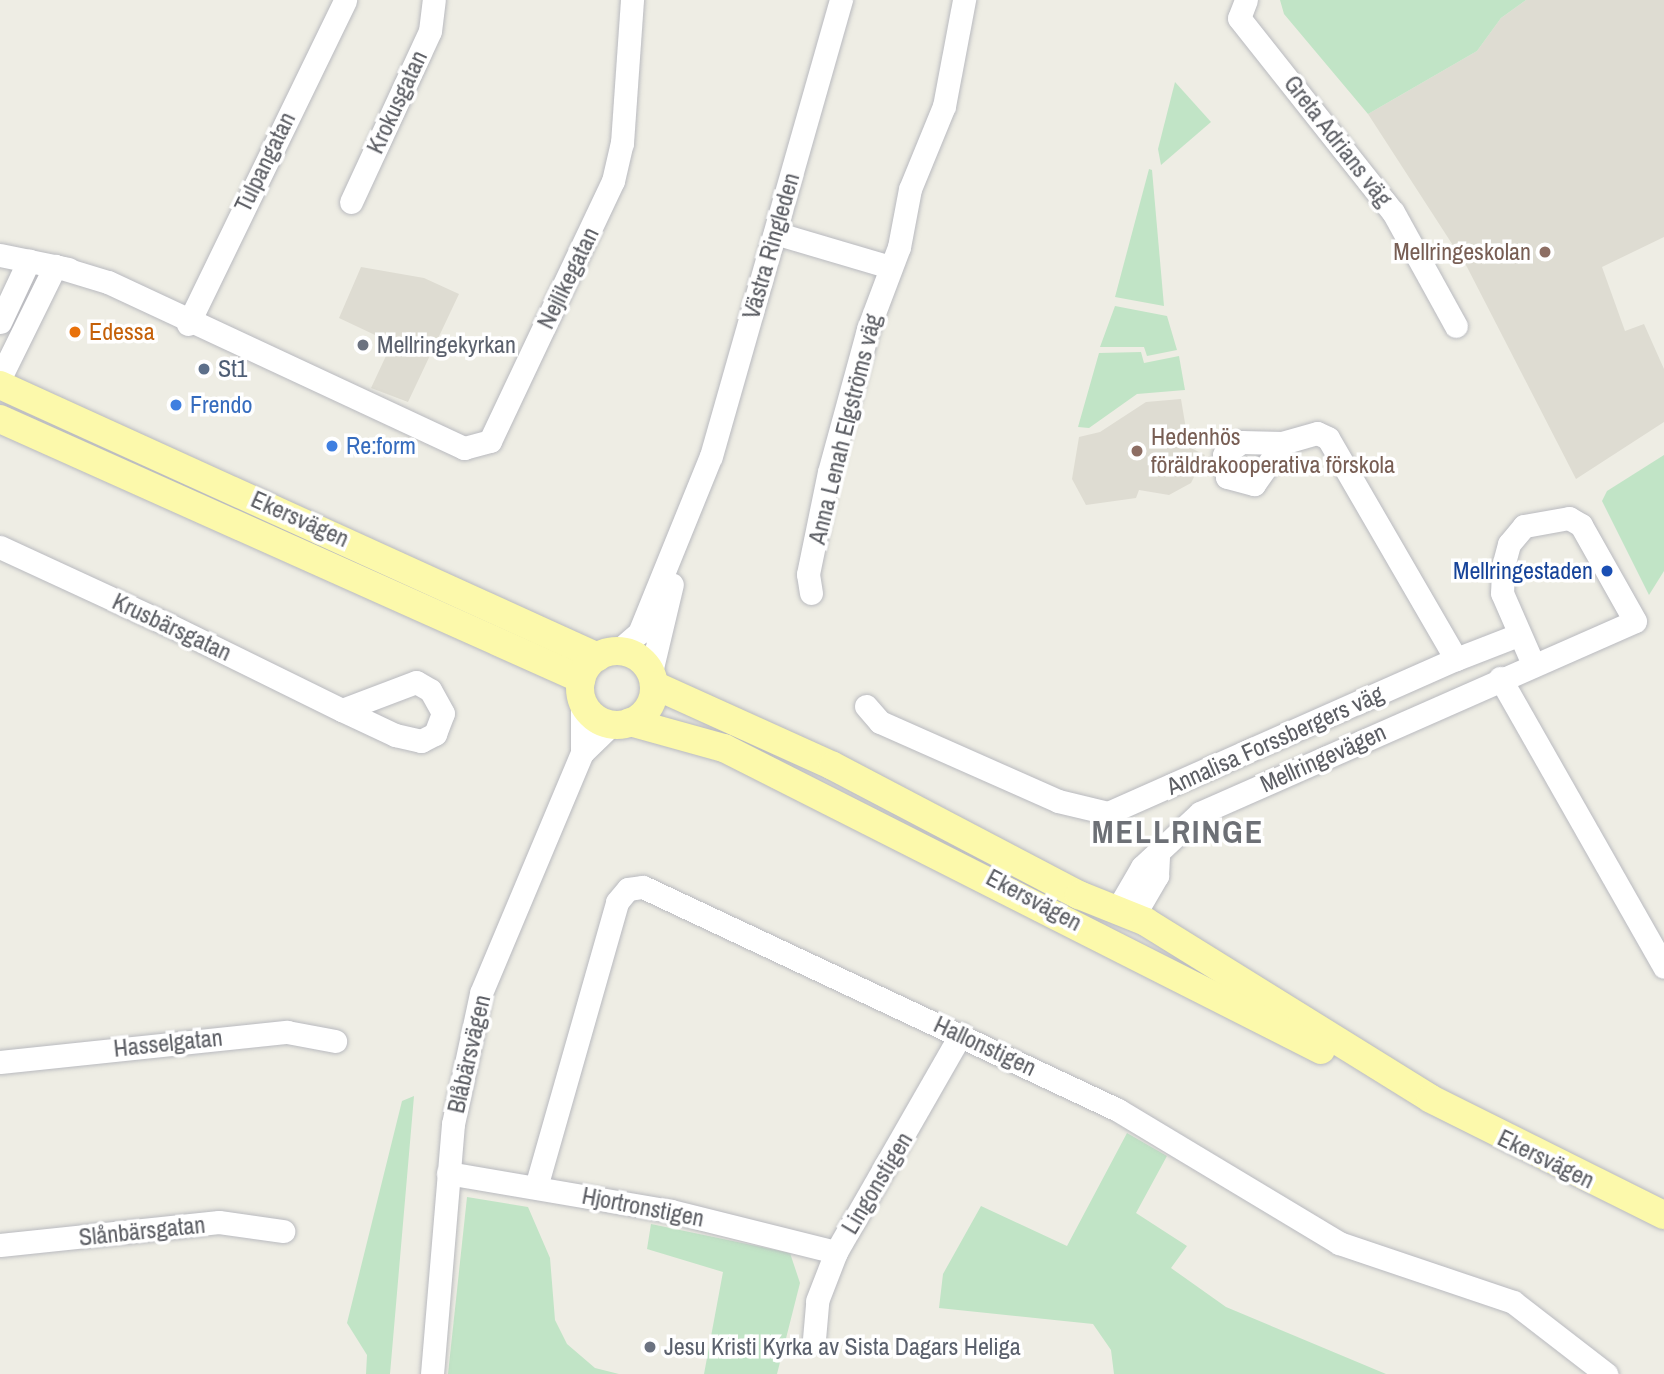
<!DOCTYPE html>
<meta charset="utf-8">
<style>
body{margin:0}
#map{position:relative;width:1664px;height:1374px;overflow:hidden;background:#eeede4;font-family:"Archivo Narrow",sans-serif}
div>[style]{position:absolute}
.education>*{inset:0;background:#dedcd2}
.green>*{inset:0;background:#c1e4c6}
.roads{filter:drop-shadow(0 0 2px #b9babf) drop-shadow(0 0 2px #b9babf)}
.minor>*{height:23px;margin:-11.5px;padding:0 11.5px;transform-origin:11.5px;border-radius:11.5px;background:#fff}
.major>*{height:28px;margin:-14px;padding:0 14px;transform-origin:14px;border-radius:14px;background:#fcf9ab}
.major>.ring{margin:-14px;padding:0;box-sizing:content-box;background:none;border:28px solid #fcf9ab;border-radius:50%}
.dots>*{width:19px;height:19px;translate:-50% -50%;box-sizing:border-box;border:4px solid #fff;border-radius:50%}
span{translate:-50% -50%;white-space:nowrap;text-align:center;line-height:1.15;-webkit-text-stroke:7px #fff;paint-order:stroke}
.street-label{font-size:24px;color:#5c5e64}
.education-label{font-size:24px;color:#785e54}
.right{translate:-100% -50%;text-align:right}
.left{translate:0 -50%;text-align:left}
.food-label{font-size:24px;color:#c56008}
.worship-label{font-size:24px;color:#5b616d}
.service-label{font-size:24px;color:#4e5e75}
.shop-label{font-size:24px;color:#366cbe}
.transit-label{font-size:24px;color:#164399}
.district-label{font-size:32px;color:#6d7076;font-weight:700;letter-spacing:2px}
</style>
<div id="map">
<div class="education">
<div style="clip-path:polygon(1526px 0,1664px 0,1664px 237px,1602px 267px,1625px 331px,1644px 324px,1664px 369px,1664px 422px,1576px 479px,1467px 267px,1368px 114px,1477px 51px,1501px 18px)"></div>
<div style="clip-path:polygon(361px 267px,424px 278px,459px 294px,408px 402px,371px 388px,392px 343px,339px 318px)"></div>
<div style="clip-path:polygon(1181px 399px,1189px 447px,1205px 455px,1191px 483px,1169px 495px,1139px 490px,1136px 498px,1086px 505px,1072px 479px,1079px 437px,1100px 432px,1146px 402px)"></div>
</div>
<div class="green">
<div style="clip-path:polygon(1280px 0,1526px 0,1501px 18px,1477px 51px,1368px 114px,1284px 14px)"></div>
<div style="clip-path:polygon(1175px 82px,1211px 122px,1161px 165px,1158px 149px)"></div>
<div style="clip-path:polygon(1149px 169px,1152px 170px,1164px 306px,1115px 297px)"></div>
<div style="clip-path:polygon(1115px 306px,1167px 316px,1177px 350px,1147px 356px,1144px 347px,1100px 347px)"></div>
<div style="clip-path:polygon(1141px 352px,1144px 363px,1179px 356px,1185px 390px,1137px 394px,1089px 428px,1078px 427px,1099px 353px)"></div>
<div style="clip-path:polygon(1664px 455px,1664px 571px,1649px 595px,1602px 501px,1607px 491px)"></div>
<div style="clip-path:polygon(414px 1096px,390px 1374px,366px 1374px,367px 1355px,347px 1323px,402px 1101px)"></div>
<div style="clip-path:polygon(1127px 1133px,1167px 1156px,1136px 1213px,1187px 1246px,1171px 1268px,1226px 1307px,1386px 1374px,1114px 1374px,1111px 1350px,1093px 1324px,939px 1308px,943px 1274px,981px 1206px,1067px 1246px)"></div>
<div style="clip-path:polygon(467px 1197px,528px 1207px,550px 1258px,555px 1320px,567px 1344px,595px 1368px,619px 1374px,448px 1374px)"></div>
<div style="clip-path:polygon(651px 1224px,790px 1253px,800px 1283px,777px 1374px,704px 1374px,723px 1272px,647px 1249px)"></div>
</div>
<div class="roads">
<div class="minor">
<div style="left:1246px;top:0;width:19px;rotate:111deg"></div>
<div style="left:1239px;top:18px;width:248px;rotate:51.6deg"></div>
<div style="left:1393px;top:212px;width:130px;rotate:61.1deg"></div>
<div style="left:351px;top:202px;width:188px;rotate:-65.2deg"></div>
<div style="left:430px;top:31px;width:31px;rotate:-83deg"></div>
<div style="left:775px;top:233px;width:120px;rotate:16.5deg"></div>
<div style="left:0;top:255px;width:70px;rotate:11.5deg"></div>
<div style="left:0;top:322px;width:68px;rotate:-64.9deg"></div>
<div style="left:188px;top:324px;width:360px;rotate:-64.1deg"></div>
<div style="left:0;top:378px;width:125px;rotate:-63.8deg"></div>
<div style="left:55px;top:266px;width:55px;rotate:16.8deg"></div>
<div style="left:108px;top:282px;width:393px;rotate:25deg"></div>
<div style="left:464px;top:448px;width:27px;rotate:-15deg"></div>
<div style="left:490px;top:441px;width:288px;rotate:-64.7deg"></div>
<div style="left:613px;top:181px;width:39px;rotate:-77deg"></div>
<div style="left:622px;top:143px;width:143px;rotate:-86deg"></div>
<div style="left:0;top:547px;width:184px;rotate:24.8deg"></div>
<div style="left:167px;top:624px;width:195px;rotate:26.2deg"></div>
<div style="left:342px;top:710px;width:59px;rotate:25.3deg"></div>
<div style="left:395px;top:735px;width:27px;rotate:13deg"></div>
<div style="left:421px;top:741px;width:16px;rotate:-27deg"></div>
<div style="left:435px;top:734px;width:22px;rotate:-69deg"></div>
<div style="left:443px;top:713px;width:26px;rotate:-119deg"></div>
<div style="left:430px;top:690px;width:16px;rotate:-150deg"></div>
<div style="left:416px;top:682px;width:79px;rotate:159.3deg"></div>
<div style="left:811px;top:593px;width:19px;rotate:-99deg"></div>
<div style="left:808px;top:574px;width:104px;rotate:-78.4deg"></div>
<div style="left:829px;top:472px;width:148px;rotate:-74.7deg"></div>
<div style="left:868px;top:329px;width:88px;rotate:-69.3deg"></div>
<div style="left:899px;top:247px;width:59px;rotate:-79.3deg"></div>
<div style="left:910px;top:189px;width:90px;rotate:-67.7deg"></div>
<div style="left:944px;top:106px;width:108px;rotate:-79.3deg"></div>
<div style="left:618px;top:651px;width:28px;rotate:-41deg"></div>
<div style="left:639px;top:633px;width:191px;rotate:-67.9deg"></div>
<div style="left:711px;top:456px;width:474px;rotate:-74.1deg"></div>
<div style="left:1456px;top:659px;width:66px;rotate:-21.2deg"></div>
<div style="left:651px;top:672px;width:90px;rotate:-76.6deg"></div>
<div style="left:1500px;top:678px;width:332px;rotate:60.4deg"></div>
<div style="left:866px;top:706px;width:21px;rotate:49deg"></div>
<div style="left:880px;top:722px;width:195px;rotate:23.9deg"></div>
<div style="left:1058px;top:801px;width:51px;rotate:13.5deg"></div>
<div style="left:1108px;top:813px;width:381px;rotate:-23.9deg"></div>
<div style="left:1456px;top:659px;width:255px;rotate:-120.1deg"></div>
<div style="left:1328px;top:438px;width:12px;rotate:-156deg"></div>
<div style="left:1317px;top:433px;width:35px;rotate:164deg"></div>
<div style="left:1283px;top:443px;width:42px;rotate:-178.6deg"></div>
<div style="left:1241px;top:442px;width:21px;rotate:143deg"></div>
<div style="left:1224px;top:455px;width:22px;rotate:82deg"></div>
<div style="left:1227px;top:477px;width:28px;rotate:15deg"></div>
<div style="left:1254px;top:484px;width:50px;rotate:-54.7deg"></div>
<div style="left:582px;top:753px;width:54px;rotate:-90deg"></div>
<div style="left:1117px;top:910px;width:50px;rotate:-59.8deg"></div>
<div style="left:1142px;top:867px;width:79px;rotate:-43deg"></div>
<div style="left:1200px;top:813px;width:475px;rotate:-23.8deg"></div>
<div style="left:1635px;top:621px;width:110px;rotate:-119.4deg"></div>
<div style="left:1581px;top:525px;width:14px;rotate:-150deg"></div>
<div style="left:1569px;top:518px;width:46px;rotate:169.9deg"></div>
<div style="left:1524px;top:526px;width:23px;rotate:130deg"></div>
<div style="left:1509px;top:544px;width:24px;rotate:105deg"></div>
<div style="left:1503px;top:567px;width:26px;rotate:92deg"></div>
<div style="left:1502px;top:593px;width:77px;rotate:66.4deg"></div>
<div style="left:1133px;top:917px;width:48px;rotate:-59.7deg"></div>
<div style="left:1157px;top:876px;width:20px;rotate:-87deg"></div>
<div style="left:0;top:1062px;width:289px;rotate:-6deg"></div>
<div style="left:287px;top:1032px;width:49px;rotate:10.6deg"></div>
<div style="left:448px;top:1173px;width:226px;rotate:9.7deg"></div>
<div style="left:671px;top:1211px;width:170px;rotate:14deg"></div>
<div style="left:536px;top:1187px;width:296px;rotate:-74.1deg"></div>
<div style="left:617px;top:902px;width:17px;rotate:-50deg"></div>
<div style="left:628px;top:889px;width:15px;rotate:-8deg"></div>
<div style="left:643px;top:887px;width:525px;rotate:25.15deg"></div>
<div style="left:1118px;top:1110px;width:258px;rotate:31deg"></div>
<div style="left:1339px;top:1243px;width:184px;rotate:18.7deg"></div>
<div style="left:1513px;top:1302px;width:118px;rotate:37.7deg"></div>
<div style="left:0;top:1245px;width:220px;rotate:-6deg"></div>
<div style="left:219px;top:1222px;width:65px;rotate:8deg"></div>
<div style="left:814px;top:1339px;width:38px;rotate:-85deg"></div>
<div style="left:817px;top:1301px;width:53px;rotate:-68.8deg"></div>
<div style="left:836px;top:1252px;width:251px;rotate:-60.2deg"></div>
<div style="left:432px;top:1374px;width:251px;rotate:-85.2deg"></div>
<div style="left:453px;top:1124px;width:134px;rotate:-77.9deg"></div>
<div style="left:481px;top:993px;width:260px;rotate:-67.2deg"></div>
<div style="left:582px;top:753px;width:42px;rotate:-44deg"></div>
</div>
<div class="major">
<div style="left:0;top:385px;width:657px;rotate:24.46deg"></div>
<div style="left:0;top:419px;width:637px;rotate:24.11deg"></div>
<div class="ring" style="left:580px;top:651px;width:46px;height:46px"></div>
<div style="left:654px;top:685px;width:196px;rotate:24.3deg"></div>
<div style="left:833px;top:766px;width:278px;rotate:27.7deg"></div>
<div style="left:1079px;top:895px;width:72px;rotate:21.9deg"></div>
<div style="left:1146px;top:922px;width:335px;rotate:31.8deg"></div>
<div style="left:1431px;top:1099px;width:260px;rotate:26.5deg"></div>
<div style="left:630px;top:722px;width:98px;rotate:15.5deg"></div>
<div style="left:724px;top:748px;width:669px;rotate:26.83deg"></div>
</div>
</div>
<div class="dots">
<div style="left:1545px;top:252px;background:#8d6e63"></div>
<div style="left:75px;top:332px;background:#e8710a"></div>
<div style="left:363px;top:345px;background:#6b7280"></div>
<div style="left:204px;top:369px;background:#5c6f8a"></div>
<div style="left:176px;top:405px;background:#3f7fe0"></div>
<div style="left:332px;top:446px;background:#3f7fe0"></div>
<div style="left:1137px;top:451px;background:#8d6e63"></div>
<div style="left:1607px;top:571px;background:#1a4fb4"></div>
<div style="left:650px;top:1347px;background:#6b7280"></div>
</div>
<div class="street-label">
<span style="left:397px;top:102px;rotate:-65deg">Krokusgatan</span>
<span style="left:1338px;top:141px;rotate:52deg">Greta Adrians väg</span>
<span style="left:265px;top:162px;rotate:-64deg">Tulpangatan</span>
<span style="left:771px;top:246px;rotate:-74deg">Västra Ringleden</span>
<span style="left:568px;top:278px;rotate:-64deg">Nejlikegatan</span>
<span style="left:845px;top:429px;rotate:-76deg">Anna Lenah Elgströms väg</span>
<span style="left:300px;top:519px;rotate:24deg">Ekersvägen</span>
<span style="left:172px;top:627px;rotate:25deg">Krusbärsgatan</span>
<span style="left:1275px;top:740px;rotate:-24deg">Annalisa Forssbergers väg</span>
<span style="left:1323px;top:758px;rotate:-24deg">Mellringevägen</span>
<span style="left:1034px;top:900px;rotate:28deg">Ekersvägen</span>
<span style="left:168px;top:1043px;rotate:-6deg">Hasselgatan</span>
<span style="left:985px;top:1046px;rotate:25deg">Hallonstigen</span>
<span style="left:469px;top:1054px;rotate:-77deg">Blåbärsvägen</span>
<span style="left:1546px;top:1159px;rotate:26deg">Ekersvägen</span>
<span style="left:877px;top:1183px;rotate:-59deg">Lingonstigen</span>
<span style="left:643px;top:1207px;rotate:11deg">Hjortronstigen</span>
<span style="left:142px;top:1231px;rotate:-6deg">Slånbärsgatan</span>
</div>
<div class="education-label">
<span class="right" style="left:1531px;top:252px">Mellringeskolan</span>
<span class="left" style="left:1151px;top:451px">Hedenhös<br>föräldrakooperativa förskola</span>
</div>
<div class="food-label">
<span class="left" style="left:89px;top:332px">Edessa</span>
</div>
<div class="worship-label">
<span class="left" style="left:377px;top:345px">Mellringekyrkan</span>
<span class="left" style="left:664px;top:1347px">Jesu Kristi Kyrka av Sista Dagars Heliga</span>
</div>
<div class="service-label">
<span class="left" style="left:218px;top:369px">St1</span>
</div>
<div class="shop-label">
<span class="left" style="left:190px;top:405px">Frendo</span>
<span class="left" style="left:346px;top:446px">Re:form</span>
</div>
<div class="transit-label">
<span class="right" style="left:1593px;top:571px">Mellringestaden</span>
</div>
<div class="district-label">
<span style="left:1178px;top:832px">MELLRINGE</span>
</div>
</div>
